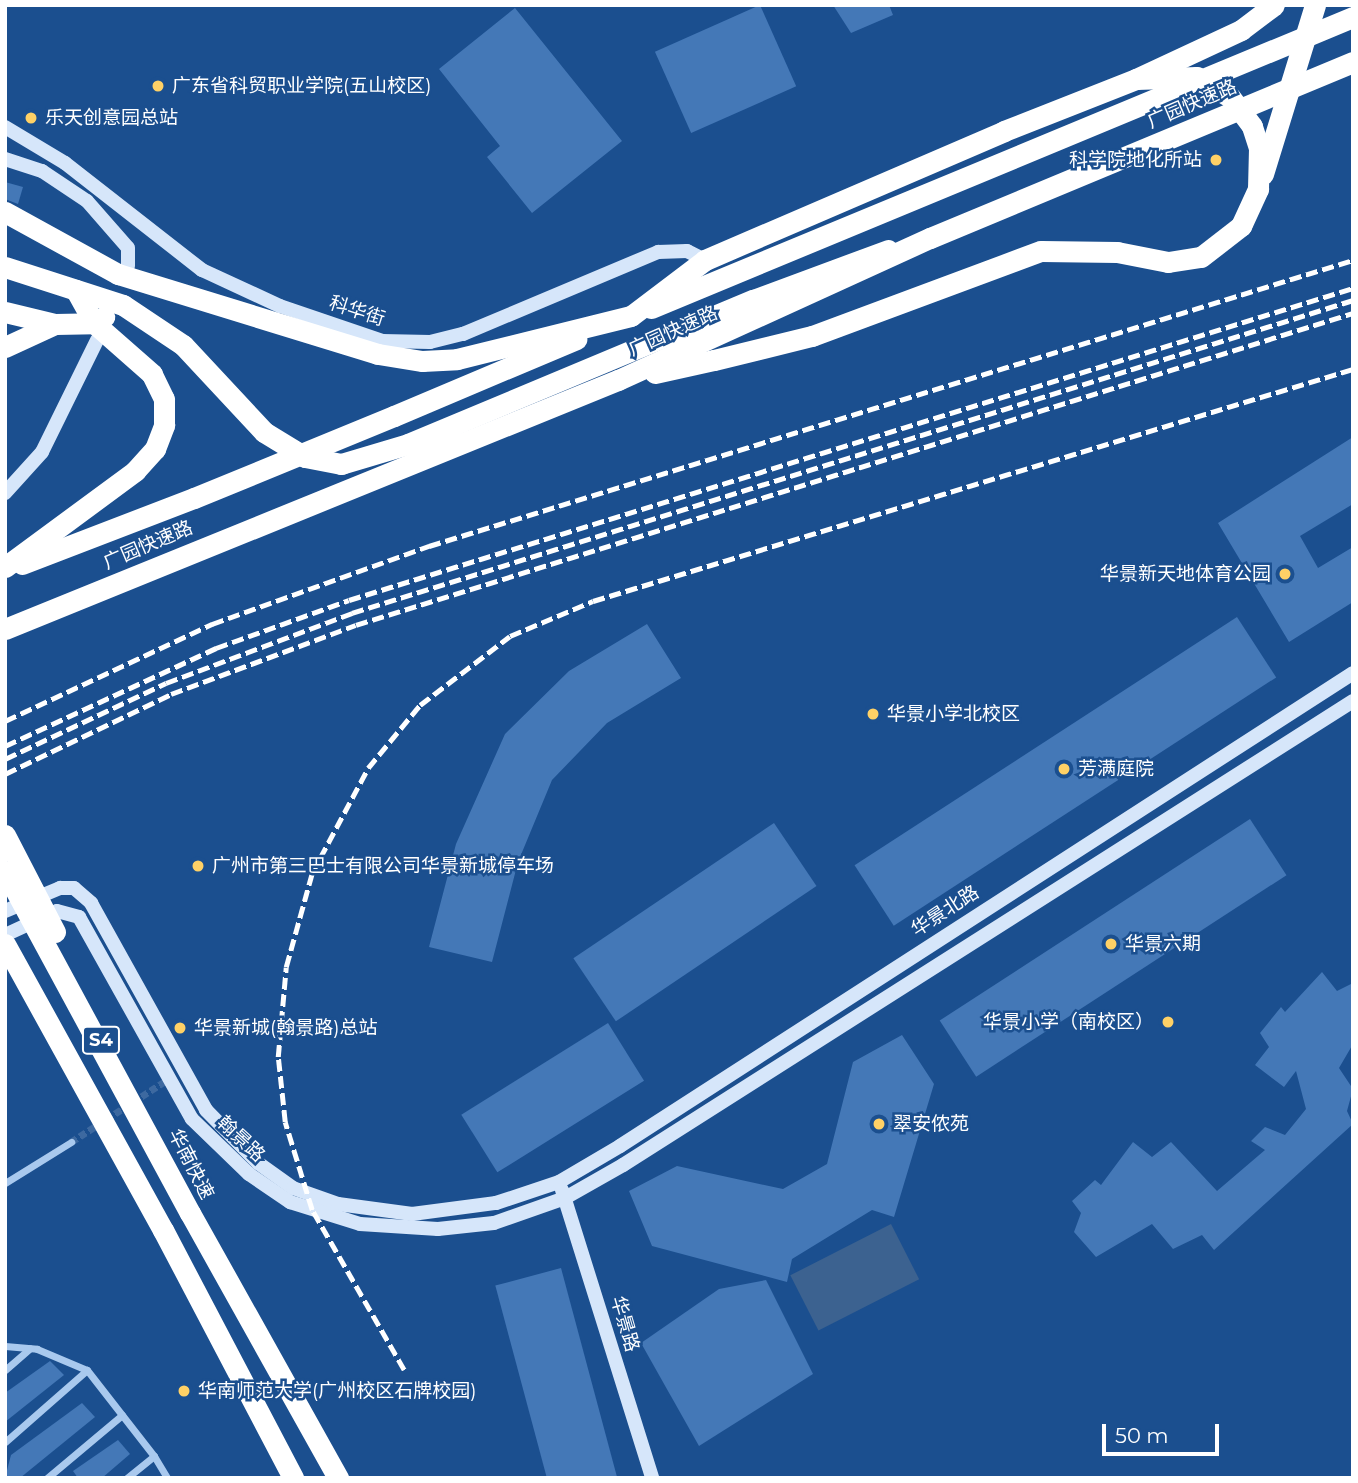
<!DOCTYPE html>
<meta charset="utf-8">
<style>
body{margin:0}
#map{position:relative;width:1358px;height:1483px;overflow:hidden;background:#1b4f8f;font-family:Montserrat,"Noto Sans SC",sans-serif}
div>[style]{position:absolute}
.water>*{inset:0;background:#3c6290;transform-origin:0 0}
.building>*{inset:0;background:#4478b7;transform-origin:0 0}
.street-tunnel>*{height:7px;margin-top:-3.5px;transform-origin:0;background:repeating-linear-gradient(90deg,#3d69a0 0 7px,transparent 0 10.5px)}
.street>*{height:7px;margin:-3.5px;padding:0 3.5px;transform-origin:3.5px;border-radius:3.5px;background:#a9c9ee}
.secondary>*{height:14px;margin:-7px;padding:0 7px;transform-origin:7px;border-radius:7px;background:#d6e6fa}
.highway>*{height:21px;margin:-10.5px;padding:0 10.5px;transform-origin:10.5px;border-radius:10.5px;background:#fff}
.rail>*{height:4.5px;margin-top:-2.25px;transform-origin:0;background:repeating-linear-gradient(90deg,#fff 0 12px,transparent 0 17px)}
.highway-bridge>*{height:21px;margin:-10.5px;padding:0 10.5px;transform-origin:10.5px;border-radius:10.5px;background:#fff}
.dots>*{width:19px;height:19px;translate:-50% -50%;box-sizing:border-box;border:4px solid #1b4f8f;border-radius:50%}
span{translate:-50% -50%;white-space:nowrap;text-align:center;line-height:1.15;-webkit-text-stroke:5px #1b4f8f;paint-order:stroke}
.shield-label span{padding:2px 5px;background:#1b4f8f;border:2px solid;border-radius:5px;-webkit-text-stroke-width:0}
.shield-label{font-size:18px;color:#fff;font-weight:700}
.poi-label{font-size:19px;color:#fff}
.left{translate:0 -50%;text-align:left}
.right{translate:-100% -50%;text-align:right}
.street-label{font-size:19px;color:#fff}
.frame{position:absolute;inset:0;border:7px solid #fff;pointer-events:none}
.scale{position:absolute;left:1102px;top:1424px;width:117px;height:32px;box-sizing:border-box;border:4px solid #fff;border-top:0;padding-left:9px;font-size:21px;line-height:24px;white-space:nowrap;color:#fff;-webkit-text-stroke:5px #1b4f8f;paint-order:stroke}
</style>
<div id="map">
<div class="water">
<div style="left:891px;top:1224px;width:62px;height:113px;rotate:63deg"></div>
</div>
<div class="building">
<div style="left:760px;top:5px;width:89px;height:115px;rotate:66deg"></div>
<div style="clip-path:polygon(833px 5px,889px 5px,893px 15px,851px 33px)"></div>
<div style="clip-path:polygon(515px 8px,622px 141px,532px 213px,487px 157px,500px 146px,439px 69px)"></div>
<div style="clip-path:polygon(5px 182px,23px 187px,18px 204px,5px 199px)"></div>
<div style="clip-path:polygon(1353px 437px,1353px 504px,1300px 536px,1318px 568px,1353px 547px,1353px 602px,1289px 642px,1218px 523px)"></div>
<div style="left:1237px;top:617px;width:72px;height:456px;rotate:57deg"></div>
<div style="clip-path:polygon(647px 624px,681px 678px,607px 723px,552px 780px,518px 862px,492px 962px,429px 947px,456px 844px,505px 734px,569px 671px)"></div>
<div style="left:1250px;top:819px;width:67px;height:370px;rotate:57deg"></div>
<div style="left:774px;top:823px;width:76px;height:242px;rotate:56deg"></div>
<div style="clip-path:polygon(1322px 972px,1337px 991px,1353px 983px,1353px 1044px,1339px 1068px,1353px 1089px,1347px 1111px,1353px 1124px,1214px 1250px,1202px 1235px,1173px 1249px,1152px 1224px,1096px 1257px,1074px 1232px,1081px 1213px,1072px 1201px,1095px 1180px,1101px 1185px,1133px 1142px,1152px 1157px,1171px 1142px,1217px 1191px,1265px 1150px,1251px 1141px,1265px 1127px,1285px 1135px,1306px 1109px,1296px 1071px,1284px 1087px,1255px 1065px,1269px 1047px,1260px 1033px,1281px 1007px,1285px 1012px)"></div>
<div style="left:608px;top:1023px;width:68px;height:173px;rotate:58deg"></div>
<div style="clip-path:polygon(902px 1035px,934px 1084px,894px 1217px,872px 1210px,792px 1259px,787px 1282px,652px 1246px,629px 1191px,677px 1166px,783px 1189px,827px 1164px,853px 1062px)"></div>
<div style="left:561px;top:1268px;width:218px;height:68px;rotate:75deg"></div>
<div style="clip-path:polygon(766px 1280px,813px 1374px,699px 1446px,641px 1343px,719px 1289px)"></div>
<div style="clip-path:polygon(50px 1361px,64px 1375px,5px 1422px,5px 1393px)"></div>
<div style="clip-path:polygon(82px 1403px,95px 1417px,20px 1478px,5px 1478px,11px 1455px)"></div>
<div style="clip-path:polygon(118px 1440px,130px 1454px,102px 1478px,78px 1478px,73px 1471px)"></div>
</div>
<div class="street-tunnel">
<div style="left:71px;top:1142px;width:114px;rotate:-32.9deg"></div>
</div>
<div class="street">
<div style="left:5px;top:1183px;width:78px;rotate:-31.8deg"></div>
<div style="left:5px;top:1346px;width:32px;rotate:5deg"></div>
<div style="left:37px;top:1349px;width:54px;rotate:22.8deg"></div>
<div style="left:87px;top:1370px;width:109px;rotate:52.1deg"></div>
<div style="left:154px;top:1456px;width:35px;rotate:141deg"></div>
<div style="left:5px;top:1370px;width:33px;rotate:-41deg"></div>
<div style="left:5px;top:1442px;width:109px;rotate:-41.3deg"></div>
<div style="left:154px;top:1456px;width:26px;rotate:59deg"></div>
<div style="left:47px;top:1478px;width:98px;rotate:-40deg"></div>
</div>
<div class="secondary">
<div style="left:5px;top:127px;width:70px;rotate:31deg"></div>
<div style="left:65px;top:163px;width:174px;rotate:38deg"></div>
<div style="left:202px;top:270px;width:86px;rotate:24.8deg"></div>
<div style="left:280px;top:306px;width:108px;rotate:18.9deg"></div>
<div style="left:382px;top:341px;width:48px;rotate:1.2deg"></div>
<div style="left:430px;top:342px;width:34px;rotate:-14deg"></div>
<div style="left:463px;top:334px;width:212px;rotate:-22.8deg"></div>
<div style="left:658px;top:252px;width:29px;rotate:-2deg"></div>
<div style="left:687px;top:251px;width:20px;rotate:27deg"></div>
<div style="left:5px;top:159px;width:39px;rotate:18deg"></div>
<div style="left:42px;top:171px;width:54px;rotate:33.7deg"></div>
<div style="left:87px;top:201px;width:62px;rotate:48.9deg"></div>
<div style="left:128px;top:248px;width:18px;rotate:90deg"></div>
<div style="left:5px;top:493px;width:55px;rotate:-47.9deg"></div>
<div style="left:42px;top:452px;width:125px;rotate:-63.8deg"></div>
<div style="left:5px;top:911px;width:60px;rotate:-22.7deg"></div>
<div style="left:60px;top:888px;width:14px"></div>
<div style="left:74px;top:888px;width:23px;rotate:41deg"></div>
<div style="left:91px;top:903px;width:237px;rotate:60.9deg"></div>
<div style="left:206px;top:1110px;width:74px;rotate:45.5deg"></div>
<div style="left:258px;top:1163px;width:43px;rotate:35.5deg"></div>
<div style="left:293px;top:1188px;width:48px;rotate:19.6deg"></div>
<div style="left:338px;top:1204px;width:75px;rotate:7.7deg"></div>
<div style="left:412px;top:1214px;width:85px;rotate:-7.5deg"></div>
<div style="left:496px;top:1203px;width:66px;rotate:-18.4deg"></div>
<div style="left:559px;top:1182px;width:71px;rotate:-30.5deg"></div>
<div style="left:620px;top:1146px;width:872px;rotate:-32.83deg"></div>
<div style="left:5px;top:935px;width:57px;rotate:-24.8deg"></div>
<div style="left:57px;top:911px;width:23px;rotate:15deg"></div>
<div style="left:79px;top:917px;width:231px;rotate:60.8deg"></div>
<div style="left:192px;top:1119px;width:79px;rotate:44deg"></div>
<div style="left:249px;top:1174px;width:50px;rotate:34.3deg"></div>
<div style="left:290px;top:1202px;width:73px;rotate:17.4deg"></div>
<div style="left:360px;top:1224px;width:78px;rotate:3.7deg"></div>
<div style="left:438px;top:1229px;width:56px;rotate:-6.1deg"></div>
<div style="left:494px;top:1223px;width:75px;rotate:-19.4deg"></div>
<div style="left:565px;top:1198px;width:67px;rotate:-29.6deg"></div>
<div style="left:623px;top:1165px;width:865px;rotate:-32.44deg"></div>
<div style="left:562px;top:1190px;width:302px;rotate:72.6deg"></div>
</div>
<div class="highway">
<div style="left:1136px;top:79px;width:116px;rotate:-25deg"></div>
<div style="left:1241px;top:30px;width:41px;rotate:-37.1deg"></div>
<div style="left:5px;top:212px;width:129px;rotate:28.8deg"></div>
<div style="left:118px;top:274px;width:272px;rotate:17.1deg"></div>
<div style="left:378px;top:354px;width:45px;rotate:9deg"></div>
<div style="left:422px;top:361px;width:35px;rotate:-3deg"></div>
<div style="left:457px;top:359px;width:179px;rotate:-13.9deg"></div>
<div style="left:631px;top:316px;width:93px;rotate:-37.1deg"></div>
<div style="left:705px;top:260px;width:326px;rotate:-23.3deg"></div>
<div style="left:5px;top:267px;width:124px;rotate:17.9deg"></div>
<div style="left:123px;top:305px;width:72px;rotate:33.7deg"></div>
<div style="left:183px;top:345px;width:119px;rotate:47deg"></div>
<div style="left:264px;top:432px;width:48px;rotate:31.4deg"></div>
<div style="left:305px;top:457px;width:37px;rotate:11deg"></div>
<div style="left:341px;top:464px;width:70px;rotate:-16.6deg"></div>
<div style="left:408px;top:444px;width:374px;rotate:-22.7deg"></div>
<div style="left:753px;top:300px;width:144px;rotate:-20.3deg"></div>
<div style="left:651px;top:308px;width:760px;rotate:-22.52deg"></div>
<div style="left:5px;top:312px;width:51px;rotate:13.5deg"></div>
<div style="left:5px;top:347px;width:55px;rotate:-24.7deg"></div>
<div style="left:55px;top:324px;width:39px;rotate:-1deg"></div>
<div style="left:94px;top:323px;width:12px;rotate:-31deg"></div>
<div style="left:655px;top:373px;width:60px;rotate:-12.4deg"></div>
<div style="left:394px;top:416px;width:198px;rotate:-22.9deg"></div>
<div style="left:22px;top:564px;width:184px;rotate:-21deg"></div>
<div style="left:5px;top:567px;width:162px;rotate:-36.4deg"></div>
<div style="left:135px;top:471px;width:30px;rotate:-48deg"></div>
<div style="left:155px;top:449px;width:26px;rotate:-69deg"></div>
<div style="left:164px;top:425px;width:26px;rotate:-90deg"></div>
<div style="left:164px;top:399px;width:28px;rotate:-116deg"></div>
<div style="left:152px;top:374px;width:77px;rotate:-138.7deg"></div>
<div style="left:94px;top:323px;width:38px;rotate:-119deg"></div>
<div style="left:5px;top:629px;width:662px;rotate:-22.11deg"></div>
<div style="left:618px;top:380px;width:343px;rotate:-24.5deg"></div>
<div style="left:930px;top:238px;width:458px;rotate:-22.6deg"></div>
<div style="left:190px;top:1213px;width:304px;rotate:60.8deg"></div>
<div style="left:163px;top:1230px;width:280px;rotate:62.3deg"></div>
</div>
<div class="rail">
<div style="left:5px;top:721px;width:229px;rotate:-25.1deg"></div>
<div style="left:212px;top:624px;width:231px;rotate:-19.8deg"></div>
<div style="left:429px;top:546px;width:967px;rotate:-17.2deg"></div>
<div style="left:5px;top:746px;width:233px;rotate:-24.9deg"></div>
<div style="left:216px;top:648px;width:141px;rotate:-19.8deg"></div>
<div style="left:349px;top:600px;width:1051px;rotate:-17.26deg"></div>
<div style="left:5px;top:759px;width:178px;rotate:-25.3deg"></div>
<div style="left:166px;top:683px;width:199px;rotate:-20.6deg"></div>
<div style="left:352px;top:613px;width:1049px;rotate:-17.36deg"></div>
<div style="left:5px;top:774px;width:184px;rotate:-25.7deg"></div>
<div style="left:171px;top:694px;width:197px;rotate:-20.5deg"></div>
<div style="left:356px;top:625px;width:1045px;rotate:-17.38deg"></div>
<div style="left:404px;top:1370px;width:185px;rotate:-119.9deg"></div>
<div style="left:312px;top:1210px;width:92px;rotate:-107.1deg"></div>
<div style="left:285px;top:1122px;width:65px;rotate:-96.1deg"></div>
<div style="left:278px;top:1057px;width:90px;rotate:-84.9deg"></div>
<div style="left:286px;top:967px;width:98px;rotate:-74.5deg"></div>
<div style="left:312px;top:873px;width:119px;rotate:-61.9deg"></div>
<div style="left:368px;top:768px;width:82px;rotate:-50.5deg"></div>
<div style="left:420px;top:705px;width:113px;rotate:-37.5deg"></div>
<div style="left:510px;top:636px;width:90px;rotate:-22.9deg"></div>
<div style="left:593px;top:601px;width:795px;rotate:-16.98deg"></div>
</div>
<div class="highway-bridge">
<div style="left:1263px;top:174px;width:177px;rotate:-72.9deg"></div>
<div style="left:714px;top:360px;width:101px;rotate:-13.8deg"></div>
<div style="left:812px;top:336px;width:244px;rotate:-20.4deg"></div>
<div style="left:1041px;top:251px;width:76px;rotate:0.8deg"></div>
<div style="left:1117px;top:252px;width:52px;rotate:11.1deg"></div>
<div style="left:1168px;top:262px;width:33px;rotate:-9deg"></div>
<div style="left:1201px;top:257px;width:51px;rotate:-37.8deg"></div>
<div style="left:1241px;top:226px;width:41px;rotate:-65.3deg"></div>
<div style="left:1258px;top:189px;width:41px;rotate:-88.6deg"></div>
<div style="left:1259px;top:148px;width:23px;rotate:-108deg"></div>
<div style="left:1252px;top:126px;width:36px;rotate:-127deg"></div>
<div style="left:1230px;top:97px;width:39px;rotate:-149deg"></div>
<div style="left:1197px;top:77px;width:61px;rotate:178.1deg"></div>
<div style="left:1136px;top:79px;width:142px;rotate:158.5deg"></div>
<div style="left:194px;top:498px;width:216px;rotate:-22.3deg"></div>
<div style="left:5px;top:835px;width:109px;rotate:62.7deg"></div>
<div style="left:5px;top:871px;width:389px;rotate:61.6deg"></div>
<div style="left:5px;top:944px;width:327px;rotate:61.1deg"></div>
</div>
<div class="dots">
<div style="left:158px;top:86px;background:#ffd166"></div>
<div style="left:31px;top:118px;background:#ffd166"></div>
<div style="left:1216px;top:160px;background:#ffd166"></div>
<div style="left:1285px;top:574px;background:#ffd166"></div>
<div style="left:873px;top:714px;background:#ffd166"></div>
<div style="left:1064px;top:769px;background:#ffd166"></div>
<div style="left:198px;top:866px;background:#ffd166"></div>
<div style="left:1111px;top:944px;background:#ffd166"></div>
<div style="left:1168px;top:1022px;background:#ffd166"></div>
<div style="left:180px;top:1028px;background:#ffd166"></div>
<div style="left:879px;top:1124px;background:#ffd166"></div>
<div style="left:184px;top:1391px;background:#ffd166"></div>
</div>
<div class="shield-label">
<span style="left:101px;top:1040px">S4</span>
</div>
<div class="poi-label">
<span class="left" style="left:172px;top:86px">广东省科贸职业学院(五山校区)</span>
<span class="left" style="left:45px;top:118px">乐天创意园总站</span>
<span class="right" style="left:1202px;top:160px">科学院地化所站</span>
<span class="right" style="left:1271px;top:574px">华景新天地体育公园</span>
<span class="left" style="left:887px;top:714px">华景小学北校区</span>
<span class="left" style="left:1078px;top:769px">芳满庭院</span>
<span class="left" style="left:212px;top:866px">广州市第三巴士有限公司华景新城停车场</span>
<span class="left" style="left:1125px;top:944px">华景六期</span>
<span class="right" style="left:1154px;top:1022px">华景小学（南校区）</span>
<span class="left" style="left:194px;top:1028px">华景新城(翰景路)总站</span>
<span class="left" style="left:893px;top:1124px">翠安侬苑</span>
<span class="left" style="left:198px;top:1391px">华南师范大学(广州校区石牌校园)</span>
</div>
<div class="street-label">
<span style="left:1192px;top:104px;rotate:-23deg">广园快速路</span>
<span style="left:357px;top:311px;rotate:18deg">科华街</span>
<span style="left:673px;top:331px;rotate:-24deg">广园快速路</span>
<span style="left:148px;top:545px;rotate:-23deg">广园快速路</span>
<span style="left:945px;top:911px;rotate:-33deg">华景北路</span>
<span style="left:241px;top:1139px;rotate:43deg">翰景路</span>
<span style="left:191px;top:1164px;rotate:63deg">华南快速</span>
<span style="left:625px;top:1324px;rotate:74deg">华景路</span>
</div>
<div class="frame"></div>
<div class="scale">50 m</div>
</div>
